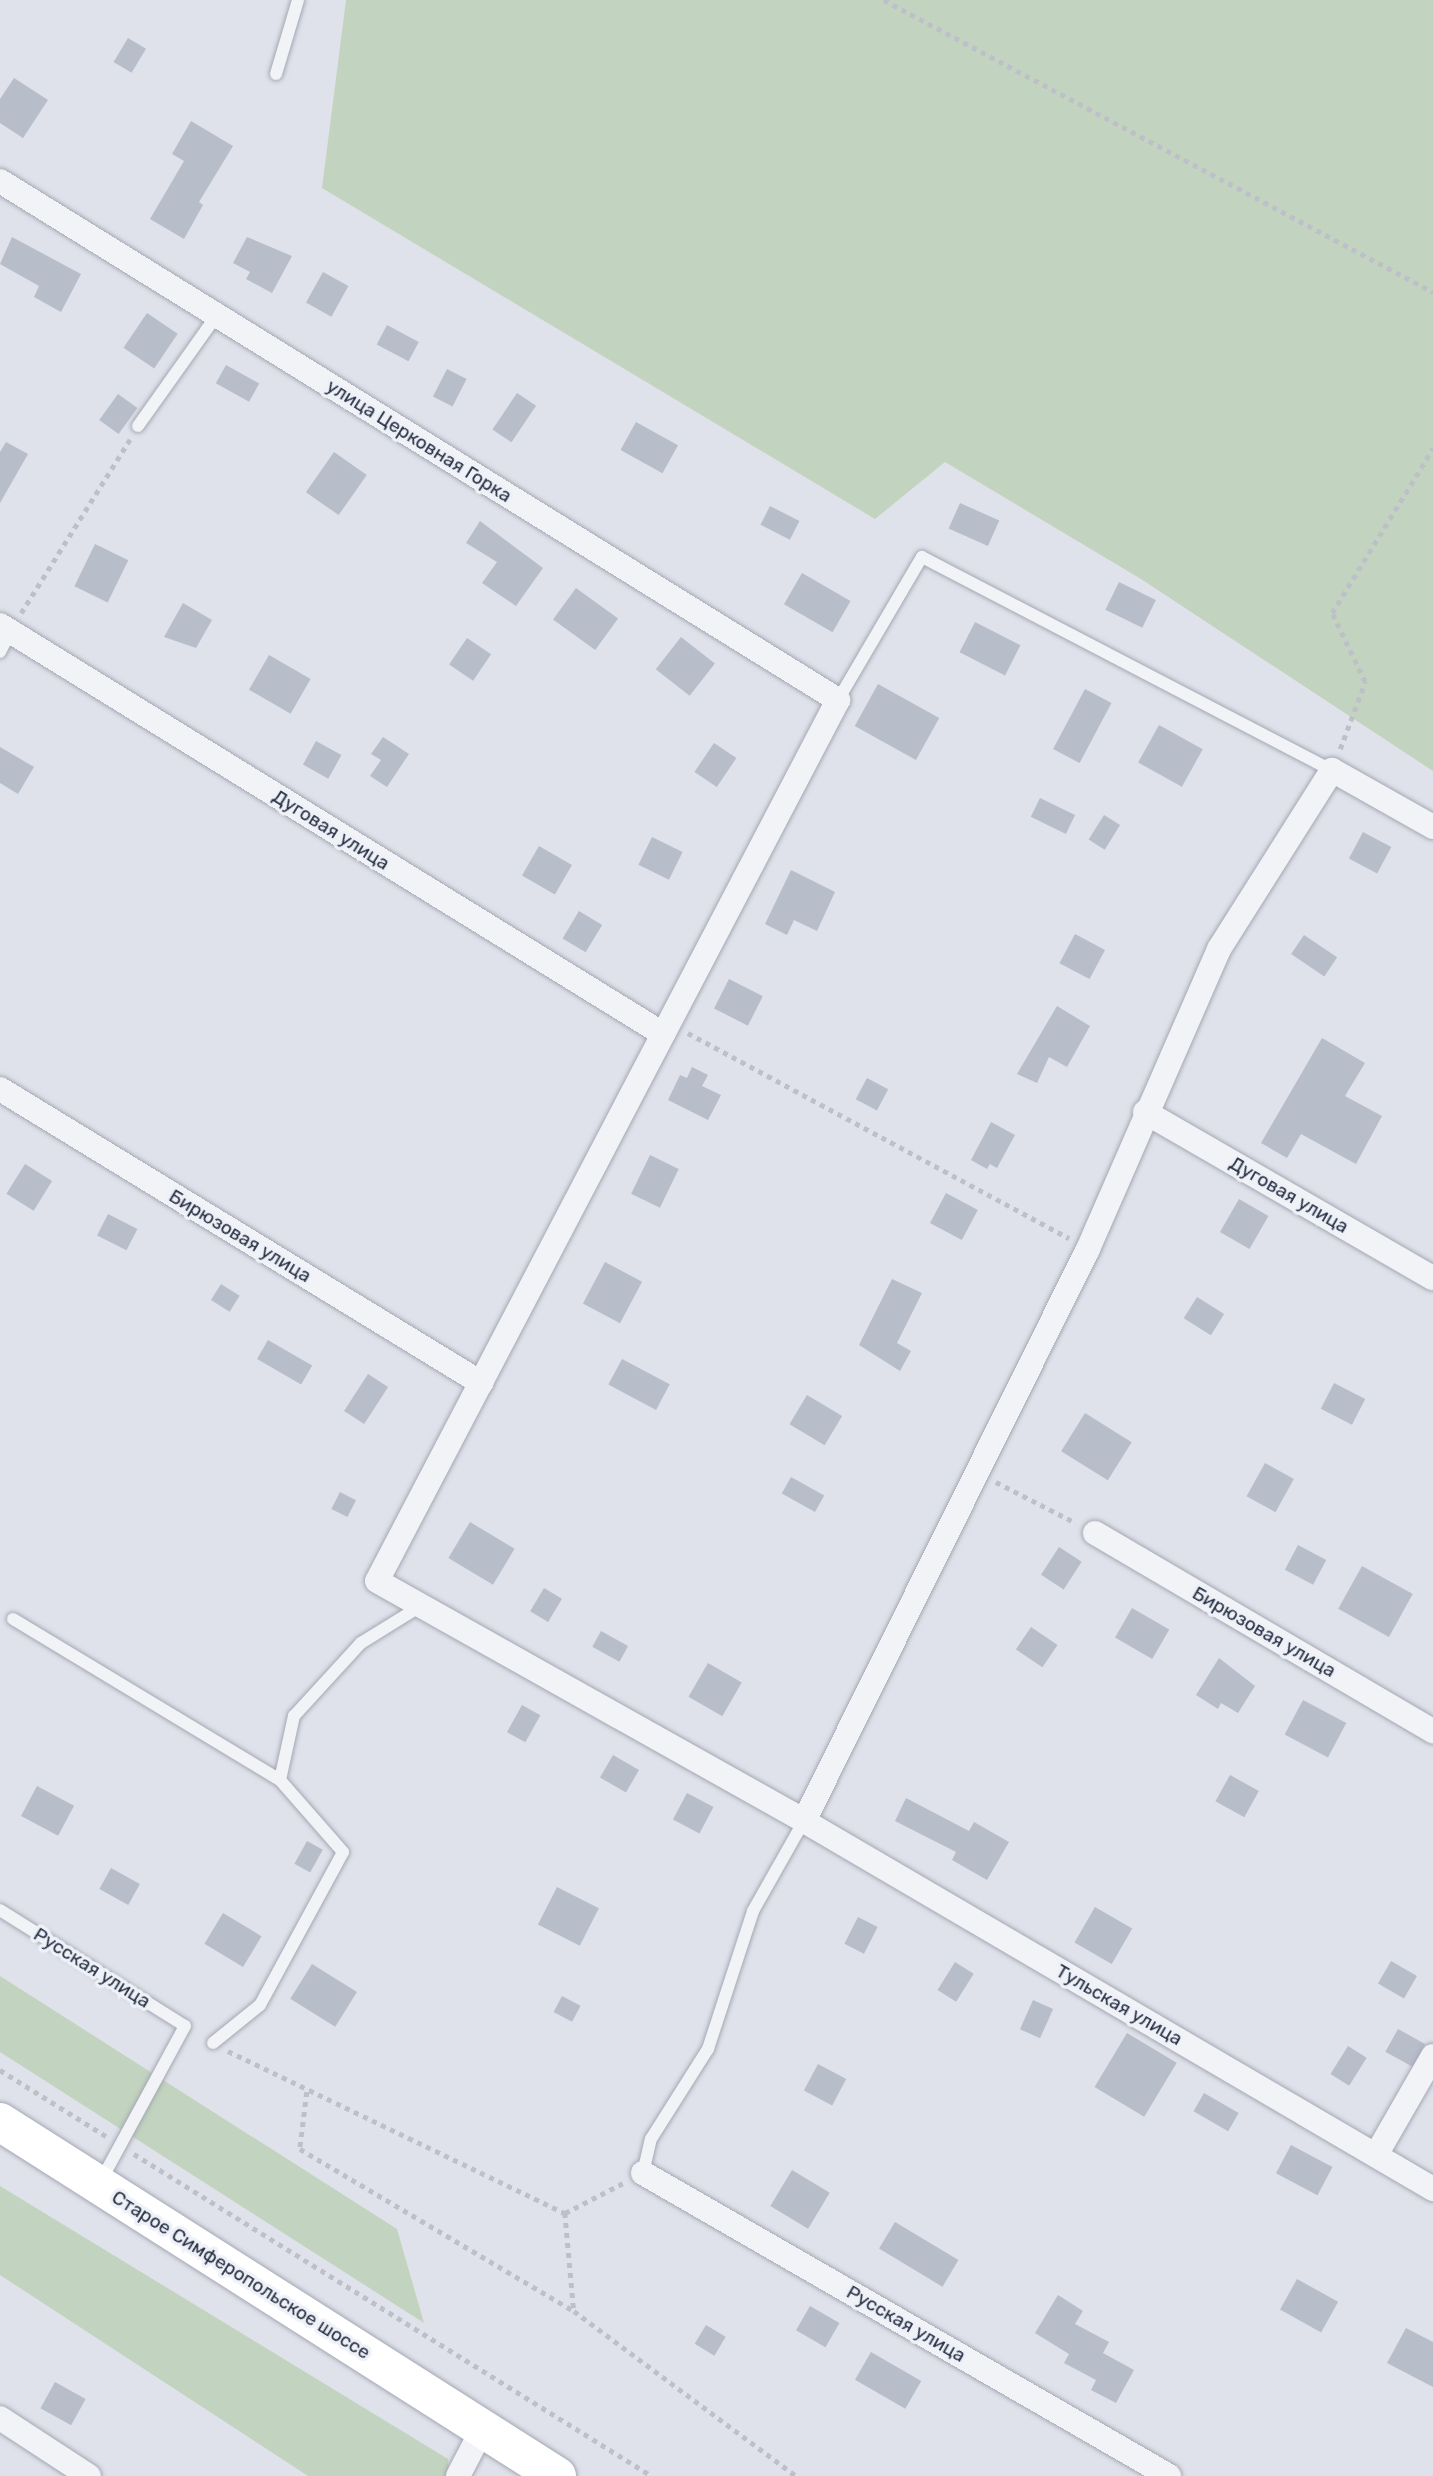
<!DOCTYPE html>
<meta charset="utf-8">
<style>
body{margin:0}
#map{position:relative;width:1433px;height:2476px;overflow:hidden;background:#dfe2ea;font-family:Rubik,sans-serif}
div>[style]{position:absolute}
.green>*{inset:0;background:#c2d4bf}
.building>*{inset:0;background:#b8bdca;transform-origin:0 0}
.path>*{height:4.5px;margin-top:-2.25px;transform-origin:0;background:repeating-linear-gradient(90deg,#bdc0c8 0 5px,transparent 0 10px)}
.roads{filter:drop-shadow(0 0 2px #a4a8b4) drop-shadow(0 0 2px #a4a8b4)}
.service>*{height:12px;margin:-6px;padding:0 6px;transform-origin:6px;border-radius:6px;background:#f2f3f7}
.minor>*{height:24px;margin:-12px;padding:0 12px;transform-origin:12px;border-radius:12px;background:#f2f3f7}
.primary>*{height:38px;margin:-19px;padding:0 19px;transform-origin:19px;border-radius:19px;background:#fff}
span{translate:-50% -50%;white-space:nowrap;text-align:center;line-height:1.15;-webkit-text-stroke:7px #eef1f7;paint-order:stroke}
.street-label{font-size:19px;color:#262e42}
</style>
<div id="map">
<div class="green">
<div style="clip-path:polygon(346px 0,1433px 0,1433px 771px,1141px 579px,945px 462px,875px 519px,322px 188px)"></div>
<div style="clip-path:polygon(0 1976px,397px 2229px,424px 2323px,0 2052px)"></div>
<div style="clip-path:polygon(0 2186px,448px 2459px,449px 2476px,308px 2476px,0 2275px)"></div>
</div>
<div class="building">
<div style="left:128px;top:38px;width:21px;height:28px;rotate:31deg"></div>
<div style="clip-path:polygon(14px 78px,48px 100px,23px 138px,0 123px,0 99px)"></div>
<div style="clip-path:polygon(191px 121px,233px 146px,199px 202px,203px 205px,184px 239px,150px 219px,184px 161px,172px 154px)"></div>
<div style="clip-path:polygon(12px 237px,81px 274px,61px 312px,34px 297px,39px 286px,0 264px)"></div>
<div style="clip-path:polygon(247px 237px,292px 256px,272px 293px,246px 279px,250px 272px,233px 263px)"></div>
<div style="left:323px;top:272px;width:29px;height:35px;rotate:29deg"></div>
<div style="left:147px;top:313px;width:37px;height:42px;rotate:34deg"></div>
<div style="left:387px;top:325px;width:36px;height:22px;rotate:28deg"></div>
<div style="left:226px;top:365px;width:38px;height:21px;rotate:29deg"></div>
<div style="left:447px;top:369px;width:22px;height:31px;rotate:27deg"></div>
<div style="left:517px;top:393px;width:23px;height:44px;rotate:34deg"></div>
<div style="left:118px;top:394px;width:24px;height:32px;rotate:36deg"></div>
<div style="left:636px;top:422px;width:48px;height:32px;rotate:29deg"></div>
<div style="clip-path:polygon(6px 442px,28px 454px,0 503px,0 452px)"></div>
<div style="left:334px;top:452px;width:40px;height:49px;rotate:35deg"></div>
<div style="left:960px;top:503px;width:43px;height:28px;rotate:24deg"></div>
<div style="left:770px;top:506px;width:33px;height:21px;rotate:27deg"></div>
<div style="clip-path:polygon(480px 521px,543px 568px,516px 606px,482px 583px,497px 562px,466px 543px)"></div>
<div style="left:95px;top:544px;width:37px;height:47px;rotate:26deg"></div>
<div style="left:802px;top:573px;width:56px;height:36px;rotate:30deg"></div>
<div style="left:1119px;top:582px;width:41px;height:31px;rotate:26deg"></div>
<div style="left:576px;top:588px;width:52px;height:39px;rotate:36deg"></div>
<div style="clip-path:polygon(183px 603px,212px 620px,196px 648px,164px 637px)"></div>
<div style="left:975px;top:622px;width:51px;height:34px;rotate:27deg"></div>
<div style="left:681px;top:637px;width:43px;height:41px;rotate:38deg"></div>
<div style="left:467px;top:638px;width:29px;height:32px;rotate:34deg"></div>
<div style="left:269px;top:655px;width:48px;height:40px;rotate:30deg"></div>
<div style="left:878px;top:684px;width:70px;height:48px;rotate:29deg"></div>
<div style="left:1085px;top:689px;width:30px;height:68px;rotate:28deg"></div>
<div style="left:1159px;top:725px;width:50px;height:43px;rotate:29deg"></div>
<div style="clip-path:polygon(383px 737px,409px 754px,387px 787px,370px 776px,381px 760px,371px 754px)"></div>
<div style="left:316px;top:741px;width:29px;height:27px;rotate:29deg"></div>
<div style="left:714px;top:743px;width:27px;height:35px;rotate:34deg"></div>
<div style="clip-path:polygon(0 747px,34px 767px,18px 794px,0 783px)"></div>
<div style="left:1040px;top:798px;width:39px;height:21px;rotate:26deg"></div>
<div style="left:1104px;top:815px;width:19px;height:29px;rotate:32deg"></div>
<div style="left:1363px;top:832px;width:32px;height:30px;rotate:28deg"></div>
<div style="left:652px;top:837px;width:34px;height:31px;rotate:26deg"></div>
<div style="left:539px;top:846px;width:38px;height:34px;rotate:30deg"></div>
<div style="clip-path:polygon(791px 870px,835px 892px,817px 931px,794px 920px,787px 935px,765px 924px)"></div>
<div style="left:579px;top:911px;width:27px;height:32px;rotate:31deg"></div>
<div style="left:1075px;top:934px;width:34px;height:33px;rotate:28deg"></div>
<div style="left:1304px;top:935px;width:40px;height:23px;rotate:34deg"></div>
<div style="left:729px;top:979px;width:38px;height:33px;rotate:27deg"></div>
<div style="clip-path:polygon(1057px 1006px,1090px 1026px,1067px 1067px,1049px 1057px,1037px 1083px,1017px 1074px)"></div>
<div style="clip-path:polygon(1322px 1038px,1365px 1063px,1345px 1096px,1382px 1116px,1356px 1164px,1301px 1134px,1287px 1158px,1261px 1143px)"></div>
<div style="clip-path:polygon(692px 1067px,708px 1075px,702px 1086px,721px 1095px,708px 1120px,668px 1100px,680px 1075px,687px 1078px)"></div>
<div style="left:867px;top:1078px;width:24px;height:24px;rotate:28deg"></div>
<div style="clip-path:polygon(991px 1122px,1015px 1135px,997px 1168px,990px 1164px,987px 1169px,971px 1160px)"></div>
<div style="left:650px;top:1155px;width:32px;height:43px;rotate:26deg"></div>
<div style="left:25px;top:1164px;width:32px;height:35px;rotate:32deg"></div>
<div style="left:946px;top:1193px;width:36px;height:34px;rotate:28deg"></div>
<div style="left:1239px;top:1199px;width:34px;height:38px;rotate:30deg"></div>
<div style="left:108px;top:1214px;width:33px;height:24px;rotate:27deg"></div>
<div style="left:605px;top:1262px;width:42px;height:47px;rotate:28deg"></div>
<div style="clip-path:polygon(892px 1279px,922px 1293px,897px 1343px,911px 1351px,900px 1371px,859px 1345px)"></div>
<div style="left:221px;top:1284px;width:22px;height:19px;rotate:32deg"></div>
<div style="left:1197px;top:1297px;width:32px;height:25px;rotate:32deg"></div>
<div style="left:268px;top:1340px;width:51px;height:22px;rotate:30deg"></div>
<div style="left:622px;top:1359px;width:54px;height:29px;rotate:28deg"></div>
<div style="left:368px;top:1374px;width:24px;height:44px;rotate:33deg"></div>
<div style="left:1334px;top:1383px;width:35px;height:29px;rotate:27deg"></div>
<div style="left:807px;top:1395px;width:41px;height:34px;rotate:31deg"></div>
<div style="left:1085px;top:1413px;width:55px;height:45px;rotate:32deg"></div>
<div style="left:1265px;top:1463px;width:33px;height:38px;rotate:29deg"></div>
<div style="left:791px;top:1477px;width:38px;height:19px;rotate:29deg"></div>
<div style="left:340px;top:1492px;width:18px;height:19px;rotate:27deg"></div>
<div style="left:470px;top:1522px;width:52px;height:42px;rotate:31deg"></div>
<div style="left:1298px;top:1545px;width:32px;height:28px;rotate:28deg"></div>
<div style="left:1059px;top:1547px;width:27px;height:33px;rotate:33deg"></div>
<div style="left:1362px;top:1566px;width:58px;height:49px;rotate:29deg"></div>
<div style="left:544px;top:1588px;width:21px;height:27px;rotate:31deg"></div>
<div style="left:1132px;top:1608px;width:43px;height:34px;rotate:30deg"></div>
<div style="left:1031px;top:1627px;width:32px;height:27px;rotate:34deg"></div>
<div style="left:601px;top:1631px;width:31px;height:18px;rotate:29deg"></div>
<div style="clip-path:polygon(1219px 1658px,1255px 1686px,1238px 1713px,1221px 1703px,1218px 1709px,1196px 1695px)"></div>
<div style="left:708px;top:1663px;width:39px;height:39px;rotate:30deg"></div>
<div style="left:1303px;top:1700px;width:49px;height:39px;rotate:28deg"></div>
<div style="left:522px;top:1705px;width:21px;height:31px;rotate:29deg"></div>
<div style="left:613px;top:1755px;width:30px;height:26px;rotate:30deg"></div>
<div style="left:1230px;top:1775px;width:33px;height:30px;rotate:29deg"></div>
<div style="left:37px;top:1786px;width:42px;height:34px;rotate:28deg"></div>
<div style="left:687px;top:1793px;width:30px;height:30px;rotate:28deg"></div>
<div style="clip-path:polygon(906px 1798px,969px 1831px,974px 1822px,1009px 1842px,987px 1880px,952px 1860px,956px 1852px,895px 1821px)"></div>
<div style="left:307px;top:1841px;width:18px;height:26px;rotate:29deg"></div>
<div style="left:111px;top:1868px;width:33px;height:24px;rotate:29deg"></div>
<div style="left:557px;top:1887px;width:47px;height:42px;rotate:27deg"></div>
<div style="left:1095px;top:1907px;width:43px;height:41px;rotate:30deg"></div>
<div style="left:223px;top:1913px;width:45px;height:36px;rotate:31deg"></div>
<div style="left:858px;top:1917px;width:22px;height:30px;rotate:27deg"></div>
<div style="left:1391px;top:1961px;width:30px;height:26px;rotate:30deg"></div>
<div style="left:955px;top:1962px;width:22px;height:33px;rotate:32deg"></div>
<div style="left:312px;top:1964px;width:53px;height:41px;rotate:32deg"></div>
<div style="left:562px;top:1996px;width:21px;height:18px;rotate:28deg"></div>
<div style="left:1033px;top:2000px;width:22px;height:32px;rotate:24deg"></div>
<div style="left:1398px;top:2029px;width:31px;height:26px;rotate:29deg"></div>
<div style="left:1127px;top:2033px;width:58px;height:63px;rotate:31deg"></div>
<div style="left:1348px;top:2046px;width:22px;height:33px;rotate:32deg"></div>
<div style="left:818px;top:2064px;width:32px;height:30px;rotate:28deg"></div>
<div style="left:1204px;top:2093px;width:40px;height:21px;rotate:30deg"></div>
<div style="left:1291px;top:2145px;width:47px;height:32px;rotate:28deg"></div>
<div style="left:792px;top:2170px;width:44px;height:42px;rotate:31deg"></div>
<div style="left:895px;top:2222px;width:74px;height:31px;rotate:31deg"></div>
<div style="left:1297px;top:2279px;width:47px;height:35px;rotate:29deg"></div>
<div style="clip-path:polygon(1058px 2295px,1083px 2311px,1075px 2324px,1109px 2342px,1103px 2353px,1134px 2370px,1116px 2403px,1091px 2390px,1096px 2380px,1064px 2363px,1069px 2354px,1035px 2333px)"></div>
<div style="left:810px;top:2306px;width:34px;height:28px;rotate:30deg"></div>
<div style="left:706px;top:2325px;width:23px;height:22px;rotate:31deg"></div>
<div style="clip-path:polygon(1406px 2328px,1433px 2342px,1433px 2387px,1387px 2363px)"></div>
<div style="left:871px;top:2352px;width:58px;height:32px;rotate:30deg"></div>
<div style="left:55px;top:2382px;width:35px;height:30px;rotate:29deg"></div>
</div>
<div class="path">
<div style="left:884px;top:0;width:622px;rotate:28.01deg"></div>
<div style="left:21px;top:613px;width:205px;rotate:-57.9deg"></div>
<div style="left:1340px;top:749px;width:72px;rotate:-69.5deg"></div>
<div style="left:1365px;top:682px;width:76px;rotate:-115.6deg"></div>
<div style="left:1332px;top:613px;width:193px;rotate:-58.5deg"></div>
<div style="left:688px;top:1033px;width:433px;rotate:28.3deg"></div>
<div style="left:996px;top:1482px;width:90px;rotate:27.1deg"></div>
<div style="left:228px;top:2051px;width:374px;rotate:25.7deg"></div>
<div style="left:565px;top:2213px;width:65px;rotate:-27.3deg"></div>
<div style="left:0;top:2070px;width:125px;rotate:31.9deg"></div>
<div style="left:307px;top:2092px;width:57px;rotate:97deg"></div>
<div style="left:300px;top:2149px;width:318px;rotate:30.6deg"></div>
<div style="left:574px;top:2311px;width:277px;rotate:36.6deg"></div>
<div style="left:134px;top:2154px;width:610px;rotate:31.87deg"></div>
<div style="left:565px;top:2213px;width:98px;rotate:84.8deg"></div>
</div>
<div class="roads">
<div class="service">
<div style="left:276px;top:74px;width:77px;rotate:-73.4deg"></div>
<div style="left:138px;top:426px;width:136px;rotate:-54.6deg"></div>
<div style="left:0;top:652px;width:22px;rotate:-63deg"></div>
<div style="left:838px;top:700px;width:166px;rotate:-59.6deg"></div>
<div style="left:922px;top:557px;width:462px;rotate:27.5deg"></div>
<div style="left:13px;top:1619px;width:312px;rotate:31.1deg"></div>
<div style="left:0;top:1910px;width:218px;rotate:32.1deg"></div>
<div style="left:185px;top:2026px;width:176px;rotate:118.5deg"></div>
<div style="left:213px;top:2043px;width:60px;rotate:-39deg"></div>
<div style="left:260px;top:2005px;width:174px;rotate:-61.5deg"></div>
<div style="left:343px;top:1852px;width:96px;rotate:-131.2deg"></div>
<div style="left:280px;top:1780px;width:66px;rotate:-77.7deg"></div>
<div style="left:294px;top:1716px;width:99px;rotate:-47.5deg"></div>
<div style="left:361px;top:1643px;width:68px;rotate:-31.8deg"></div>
<div style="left:643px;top:2173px;width:35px;rotate:-77deg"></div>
<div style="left:651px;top:2139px;width:107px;rotate:-57.7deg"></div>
<div style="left:708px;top:2049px;width:145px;rotate:-71.9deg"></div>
<div style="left:753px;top:1911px;width:103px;rotate:-60.5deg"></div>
</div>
<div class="minor">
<div style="left:0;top:181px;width:986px;rotate:31.77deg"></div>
<div style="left:838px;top:700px;width:994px;rotate:117.62deg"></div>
<div style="left:377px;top:1581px;width:490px;rotate:29.3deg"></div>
<div style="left:804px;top:1821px;width:729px;rotate:30.33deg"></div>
<div style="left:0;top:625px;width:779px;rotate:31.67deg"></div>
<div style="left:0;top:1089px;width:564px;rotate:31.43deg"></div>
<div style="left:1145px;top:1112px;width:332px;rotate:30deg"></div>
<div style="left:1095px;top:1533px;width:392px;rotate:30.4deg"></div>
<div style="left:804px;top:1821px;width:639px;rotate:-63.6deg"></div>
<div style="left:1088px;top:1249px;width:327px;rotate:-66.4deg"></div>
<div style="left:1219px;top:949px;width:212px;rotate:-57.7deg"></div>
<div style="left:1332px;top:770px;width:116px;rotate:29.4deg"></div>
<div style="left:1376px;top:2155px;width:114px;rotate:-60.1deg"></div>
<div style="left:643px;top:2173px;width:607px;rotate:29.94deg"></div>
<div style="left:0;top:2418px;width:106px;rotate:33.1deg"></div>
<div style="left:458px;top:2476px;width:54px;rotate:-62.5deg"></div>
</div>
<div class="primary">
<div style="left:0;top:2122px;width:660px;rotate:32.44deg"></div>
</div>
</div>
<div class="street-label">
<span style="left:419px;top:441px;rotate:32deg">улица Церковная Горка</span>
<span style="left:331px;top:830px;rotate:32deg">Дуговая улица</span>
<span style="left:1289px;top:1195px;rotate:30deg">Дуговая улица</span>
<span style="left:240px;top:1236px;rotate:31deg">Бирюзовая улица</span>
<span style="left:1264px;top:1632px;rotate:30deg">Бирюзовая улица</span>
<span style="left:92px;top:1968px;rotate:32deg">Русская улица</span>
<span style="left:1119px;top:2005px;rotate:30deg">Тульская улица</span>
<span style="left:241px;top:2275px;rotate:32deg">Старое Симферопольское шоссе</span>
<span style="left:906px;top:2324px;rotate:30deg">Русская улица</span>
</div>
</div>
